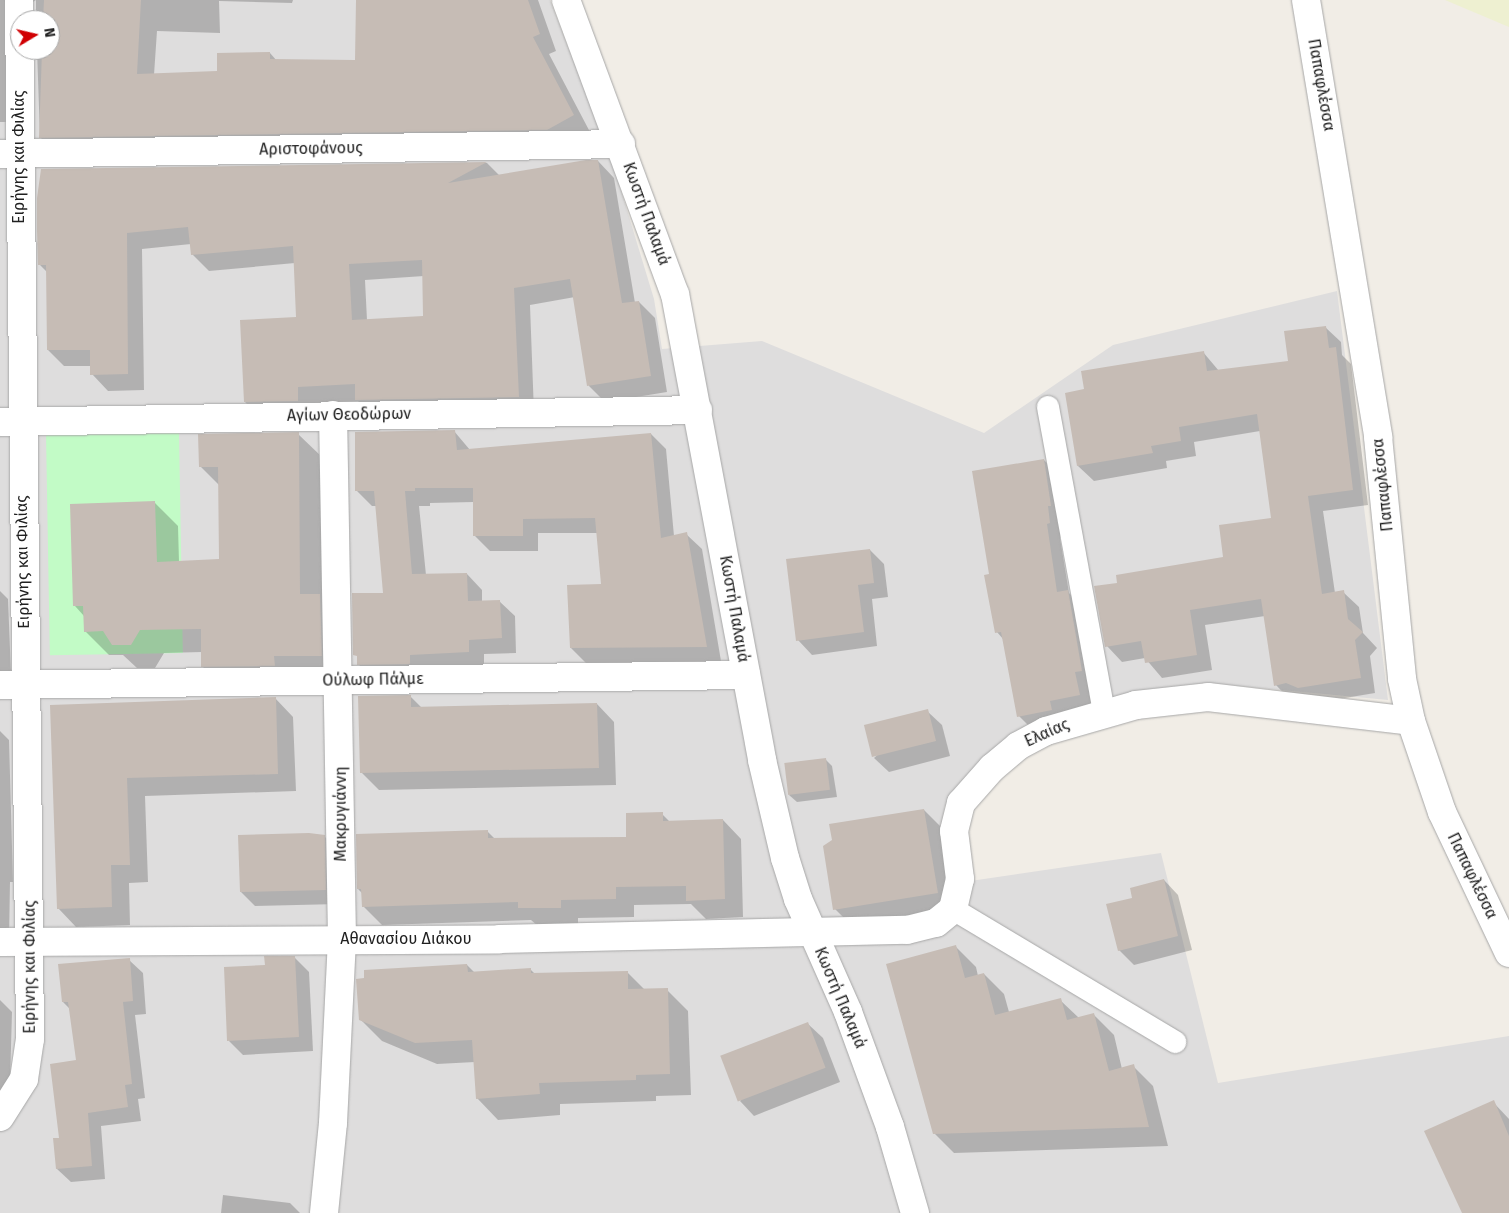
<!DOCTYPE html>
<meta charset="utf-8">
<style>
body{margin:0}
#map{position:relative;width:1509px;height:1213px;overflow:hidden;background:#f1ede6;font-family:"Fira Sans",sans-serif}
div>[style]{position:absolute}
.residential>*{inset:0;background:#dedddd}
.farmland>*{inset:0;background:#eef0d1}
.park>*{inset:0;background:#c2fbc6;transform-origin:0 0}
.shadow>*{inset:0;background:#0003}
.building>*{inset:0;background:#c6bcb5;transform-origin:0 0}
.roads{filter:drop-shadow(0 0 1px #a7a7a7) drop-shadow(0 0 1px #a7a7a7)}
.service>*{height:22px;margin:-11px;padding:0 11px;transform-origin:11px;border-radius:11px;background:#fff}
.minor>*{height:28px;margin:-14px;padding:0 14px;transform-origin:14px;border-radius:14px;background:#fff}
.tertiary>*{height:28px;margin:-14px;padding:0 14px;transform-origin:14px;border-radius:14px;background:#fff}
span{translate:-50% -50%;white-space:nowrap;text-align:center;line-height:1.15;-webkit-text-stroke:4px #fff;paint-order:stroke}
.street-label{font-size:16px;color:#202020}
.north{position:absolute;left:10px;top:10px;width:50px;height:50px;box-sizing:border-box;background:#fff;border:1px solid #a6a6a6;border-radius:50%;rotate:81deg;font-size:14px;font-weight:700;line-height:20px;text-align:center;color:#202020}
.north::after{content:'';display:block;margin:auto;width:18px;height:22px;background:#d00003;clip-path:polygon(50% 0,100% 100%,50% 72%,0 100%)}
</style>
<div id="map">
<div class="residential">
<div style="clip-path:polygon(evenodd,0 0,550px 0,613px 164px,654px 299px,662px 349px,762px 341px,984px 433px,1113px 345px,1337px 291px,1388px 700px,1205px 683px,1119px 695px,1055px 718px,971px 774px,945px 806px,941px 827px,950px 884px,1161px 853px,1218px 1083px,1509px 1036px,1509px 1213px,0 1213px,0 0,20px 20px,50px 20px,50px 50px,20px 50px,20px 20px)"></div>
</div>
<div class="farmland">
<div style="clip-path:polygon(1445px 0,1509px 0,1509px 27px)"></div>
</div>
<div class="park">
<div style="left:179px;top:433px;width:220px;height:133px;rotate:89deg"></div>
</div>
<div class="shadow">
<div style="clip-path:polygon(0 0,293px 0,292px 3px,219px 1px,220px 33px,157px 31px,154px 75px,218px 72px,270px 53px,277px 61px,356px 61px,357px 0,538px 0,556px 51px,549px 54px,590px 132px,57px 154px,40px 137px,37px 50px,50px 50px,50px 20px,36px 20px,36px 0,22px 9px,21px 122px,0 122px)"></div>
<div style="clip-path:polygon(evenodd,598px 161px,614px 178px,635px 303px,639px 302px,655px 318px,667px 392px,605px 402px,589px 386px,575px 297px,530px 305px,534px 413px,373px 416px,358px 401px,314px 403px,261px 418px,245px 402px,297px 318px,295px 263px,209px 271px,192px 254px,191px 244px,142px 249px,144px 390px,108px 391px,92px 374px,92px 366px,64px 366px,48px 350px,47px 272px,40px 265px,43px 170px,487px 163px,500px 176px,598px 161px,424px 276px,425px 318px,367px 320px,365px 280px,424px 276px)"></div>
<div style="clip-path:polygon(1325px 327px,1341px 342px,1342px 355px,1351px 364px,1368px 505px,1323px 511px,1335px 593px,1343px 592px,1359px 607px,1363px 633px,1377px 648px,1370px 656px,1375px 693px,1315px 703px,1291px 701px,1276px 685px,1265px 616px,1205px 625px,1212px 670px,1162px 678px,1145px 658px,1122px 662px,1107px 646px,1118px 584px,1225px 558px,1272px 519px,1260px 431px,1194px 442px,1196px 456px,1166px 461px,1167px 468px,1094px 481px,1078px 466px,1086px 390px,1203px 352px,1219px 371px,1289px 362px)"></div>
<div style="clip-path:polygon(454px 431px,470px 450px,651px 434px,666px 449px,674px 536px,686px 534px,702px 549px,721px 661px,586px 663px,571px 648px,603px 585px,598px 533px,538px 533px,538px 551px,490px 551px,475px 536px,474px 502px,430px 503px,430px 506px,419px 506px,426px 575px,467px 574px,482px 590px,482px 602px,499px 601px,515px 616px,516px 653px,484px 654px,484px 667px,374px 679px,358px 664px,385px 594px,377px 506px,372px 506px,357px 491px)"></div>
<div style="clip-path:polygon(298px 434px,322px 457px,344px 678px,226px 690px,202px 666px,202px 652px,164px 653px,155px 668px,137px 668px,123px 655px,109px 655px,85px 631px,84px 616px,75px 606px,155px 503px,178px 526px,179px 562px,220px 561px,219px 485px,200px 466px)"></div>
<div style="clip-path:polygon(1044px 460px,1058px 475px,1064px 537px,1060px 538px,1069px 593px,1082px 606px,1093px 709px,1033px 730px,1019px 716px,1003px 639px,997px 632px,991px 575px)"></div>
<div style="clip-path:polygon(870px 550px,884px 564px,888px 597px,872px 599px,877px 646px,812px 655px,798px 640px)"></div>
<div style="clip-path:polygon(0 591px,8px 599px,11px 674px,0 674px)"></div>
<div style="clip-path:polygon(410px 696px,422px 708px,597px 704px,614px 722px,616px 785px,379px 790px,361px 772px)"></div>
<div style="clip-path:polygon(275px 698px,293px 717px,296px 791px,145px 796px,148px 882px,129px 883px,130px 925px,76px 927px,58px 908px,51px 707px)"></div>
<div style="clip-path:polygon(927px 711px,942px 725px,950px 756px,889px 772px,874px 758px)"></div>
<div style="clip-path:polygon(0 731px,9px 740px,13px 882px,10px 882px,9px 941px,0 941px)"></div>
<div style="clip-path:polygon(825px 759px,832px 766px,837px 797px,797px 802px,789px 795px)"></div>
<div style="clip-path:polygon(924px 810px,945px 831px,958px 914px,856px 930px,835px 909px)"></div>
<div style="clip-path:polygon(662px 814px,670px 822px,723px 820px,741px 839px,743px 917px,706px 919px,691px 904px,634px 905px,634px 917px,578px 918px,578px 926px,538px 926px,531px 920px,382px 925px,363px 906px,363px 894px,358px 889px,487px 831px,495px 839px,627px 839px)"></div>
<div style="clip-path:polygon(324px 836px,339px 851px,339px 904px,255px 906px,241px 892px)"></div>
<div style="clip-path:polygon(1164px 880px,1178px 895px,1192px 950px,1134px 965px,1119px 950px,1133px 898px)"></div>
<div style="clip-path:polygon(956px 947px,976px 967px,978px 976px,984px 974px,1004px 994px,1009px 1012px,1060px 1000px,1079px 1018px,1094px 1015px,1114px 1035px,1122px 1069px,1133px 1066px,1153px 1086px,1168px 1146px,954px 1153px,934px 1133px)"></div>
<div style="clip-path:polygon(294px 957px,309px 972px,313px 1051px,243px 1055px,229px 1041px,266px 966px)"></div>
<div style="clip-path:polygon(129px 960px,143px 973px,146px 1014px,135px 1015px,145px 1098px,138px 1099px,141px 1121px,101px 1126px,105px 1179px,71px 1182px,57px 1169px,60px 1139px,78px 1062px,70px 1009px,63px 1002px)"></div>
<div style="clip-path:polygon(467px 965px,475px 973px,531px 970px,535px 974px,627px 972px,645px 990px,667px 990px,688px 1011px,691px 1095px,656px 1096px,656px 1101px,560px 1104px,560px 1115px,498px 1120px,477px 1098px,475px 1062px,437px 1064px,382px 1041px,360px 1019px)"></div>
<div style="clip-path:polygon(0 1000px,12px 1012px,9px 1120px,0 1120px)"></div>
<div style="clip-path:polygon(808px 1024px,823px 1038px,840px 1082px,754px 1116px,740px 1101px)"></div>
<div style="clip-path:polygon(1493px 1102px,1509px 1119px,1509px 1213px,1464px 1213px)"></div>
<div style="clip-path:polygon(223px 1195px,290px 1203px,300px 1213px,221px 1213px)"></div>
</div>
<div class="building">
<div style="clip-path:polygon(44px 0,141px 0,137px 74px,217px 71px,217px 53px,270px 52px,270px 59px,355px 60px,356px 0,528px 0,540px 34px,533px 37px,574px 115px,547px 130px,39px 138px,42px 50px,50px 50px,50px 20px,43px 20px)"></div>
<div style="clip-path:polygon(evenodd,586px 160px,598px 160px,622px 303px,639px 301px,651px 376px,587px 386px,570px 279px,514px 288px,519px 397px,355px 400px,355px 384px,298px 387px,298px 401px,244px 402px,240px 320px,296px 317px,293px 246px,191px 255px,188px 227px,127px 233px,128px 374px,90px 375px,90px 350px,47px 350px,46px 265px,38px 265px,37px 231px,37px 198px,41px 169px,487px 162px,448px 183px,586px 160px,422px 260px,423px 316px,352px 320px,349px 264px,422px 260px)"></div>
<div style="clip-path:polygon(1326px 326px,1329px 348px,1336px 347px,1353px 490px,1308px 496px,1322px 594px,1344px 590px,1348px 619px,1363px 632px,1355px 640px,1361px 678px,1298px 688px,1286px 683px,1274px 686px,1261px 599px,1190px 610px,1197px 655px,1145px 663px,1141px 641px,1105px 647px,1094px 586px,1117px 583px,1116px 575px,1223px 557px,1219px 525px,1271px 518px,1257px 414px,1179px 427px,1181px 441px,1151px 446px,1153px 453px,1077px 466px,1065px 393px,1084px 389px,1081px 371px,1204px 351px,1207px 371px,1288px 361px,1284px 331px)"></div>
<div style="clip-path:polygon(455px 430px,457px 450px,651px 433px,661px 538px,687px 532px,707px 647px,570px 648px,567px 585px,601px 584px,595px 518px,523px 519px,523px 536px,473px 536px,473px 488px,415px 488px,415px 491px,405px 491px,412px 574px,467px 573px,468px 601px,500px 600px,502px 638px,469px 640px,469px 652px,410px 655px,410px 664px,357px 665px,357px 656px,353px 655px,352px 593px,383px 593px,374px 491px,355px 491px,355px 432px)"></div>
<div style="clip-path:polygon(299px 432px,300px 594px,320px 594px,322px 656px,274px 656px,275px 666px,201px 667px,201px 629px,140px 630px,131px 645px,112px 645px,103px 631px,84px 632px,83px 606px,73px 606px,70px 504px,155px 501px,157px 562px,219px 559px,218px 467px,199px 467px,198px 434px)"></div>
<div style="clip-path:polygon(1044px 459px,1051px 506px,1048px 506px,1050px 523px,1047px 524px,1057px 592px,1068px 590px,1082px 671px,1075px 672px,1080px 695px,1050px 701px,1052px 710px,1017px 717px,1001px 632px,995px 633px,984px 575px,989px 574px,972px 471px)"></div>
<div style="clip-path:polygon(870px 549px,874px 583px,858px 585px,864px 632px,796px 641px,786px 559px)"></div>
<div style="clip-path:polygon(411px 695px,411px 707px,597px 703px,599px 768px,360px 773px,358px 696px)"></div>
<div style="clip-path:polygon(276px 697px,278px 774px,127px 778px,130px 865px,111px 865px,112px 907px,57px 909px,50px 705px)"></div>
<div style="left:928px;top:709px;width:33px;height:66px;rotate:76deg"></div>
<div style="left:826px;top:758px;width:32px;height:42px;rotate:83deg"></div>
<div style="clip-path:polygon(924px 809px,938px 893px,833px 910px,823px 846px,832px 840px,829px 824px)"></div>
<div style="clip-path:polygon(663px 812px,663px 821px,723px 819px,725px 899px,686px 901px,686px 886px,616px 887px,616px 899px,561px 900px,561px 908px,518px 908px,518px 902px,362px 907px,361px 889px,357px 889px,356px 834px,488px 830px,488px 838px,626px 837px,626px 813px)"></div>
<div style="clip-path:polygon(309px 833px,325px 835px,326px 890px,240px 892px,238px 835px)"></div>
<div style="clip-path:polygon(1164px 879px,1178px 936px,1118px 951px,1106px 904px,1132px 898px,1130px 888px)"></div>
<div style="clip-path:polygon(956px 945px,965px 978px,984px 973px,995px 1015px,1061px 998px,1067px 1020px,1094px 1013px,1109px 1071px,1134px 1064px,1149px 1127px,933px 1134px,886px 964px)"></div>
<div style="clip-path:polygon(264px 956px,295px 956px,299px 1037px,227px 1041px,224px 967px,265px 965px)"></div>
<div style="clip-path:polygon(130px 958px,133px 1001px,123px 1002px,132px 1084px,125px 1085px,128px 1107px,88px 1113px,92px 1166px,56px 1169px,53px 1138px,59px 1138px,50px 1064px,76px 1060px,68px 1002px,62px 1002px,58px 964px)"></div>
<div style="clip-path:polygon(467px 964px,468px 972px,531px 968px,531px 973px,628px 971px,628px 989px,668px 988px,670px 1074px,636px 1075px,636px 1080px,539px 1083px,540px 1094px,476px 1099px,472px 1040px,415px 1043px,359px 1020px,356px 979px,364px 978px,364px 970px)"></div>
<div style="left:808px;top:1022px;width:49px;height:94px;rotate:69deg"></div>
<div style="clip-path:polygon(1494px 1100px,1509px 1136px,1509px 1213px,1462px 1213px,1424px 1131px)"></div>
</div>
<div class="roads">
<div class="service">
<div style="left:1048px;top:407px;width:310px;rotate:79.6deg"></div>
<div style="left:953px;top:909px;width:259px;rotate:30.9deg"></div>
</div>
<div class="minor">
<div style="left:566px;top:0;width:314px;rotate:69.7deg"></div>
<div style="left:675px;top:294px;width:474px;rotate:79.4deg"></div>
<div style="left:762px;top:760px;width:101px;rotate:76.8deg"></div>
<div style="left:785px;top:858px;width:43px;rotate:72.4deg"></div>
<div style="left:798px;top:899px;width:124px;rotate:66.1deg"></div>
<div style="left:848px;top:1012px;width:122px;rotate:69.9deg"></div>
<div style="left:890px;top:1127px;width:90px;rotate:73.8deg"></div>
<div style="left:1306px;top:0;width:443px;rotate:80.6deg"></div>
<div style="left:1378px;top:437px;width:243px;rotate:84.3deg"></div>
<div style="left:1402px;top:679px;width:43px;rotate:77.9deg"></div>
<div style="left:1411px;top:721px;width:96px;rotate:71.2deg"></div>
<div style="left:1442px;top:812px;width:156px;rotate:64.6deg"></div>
<div style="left:0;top:154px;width:621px;rotate:-0.92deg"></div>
<div style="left:0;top:422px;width:698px;rotate:-0.98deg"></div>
<div style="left:0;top:685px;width:746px;rotate:-0.77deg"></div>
<div style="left:0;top:942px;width:499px;rotate:-0.3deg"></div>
<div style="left:499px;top:939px;width:408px;rotate:-1.3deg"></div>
<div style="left:907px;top:930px;width:30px;rotate:-14deg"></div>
<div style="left:936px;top:923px;width:22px;rotate:-39deg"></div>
<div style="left:953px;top:909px;width:31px;rotate:-77deg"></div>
<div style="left:960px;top:879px;width:48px;rotate:-97.1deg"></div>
<div style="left:954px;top:831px;width:29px;rotate:-76deg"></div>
<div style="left:961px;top:803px;width:47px;rotate:-48.5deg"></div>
<div style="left:992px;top:768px;width:34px;rotate:-40deg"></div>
<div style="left:1018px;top:746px;width:32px;rotate:-28deg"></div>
<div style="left:1046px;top:731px;width:94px;rotate:-16.1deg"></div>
<div style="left:1136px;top:705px;width:72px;rotate:-6.3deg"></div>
<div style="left:1208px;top:697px;width:204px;rotate:6.7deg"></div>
<div style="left:324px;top:1213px;width:90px;rotate:-84.3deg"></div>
<div style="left:333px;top:1123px;width:184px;rotate:-87.2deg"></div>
<div style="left:342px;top:939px;width:524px;rotate:-90.98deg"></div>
</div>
<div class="tertiary">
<div style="left:0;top:1117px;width:45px;rotate:-57.7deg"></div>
<div style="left:24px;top:1079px;width:40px;rotate:-81.5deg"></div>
<div style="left:30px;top:1039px;width:1039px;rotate:-90.61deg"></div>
</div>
</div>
<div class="street-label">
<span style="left:1321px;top:85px;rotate:80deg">Παπαφλέσσα</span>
<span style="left:311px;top:149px;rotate:-1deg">Αριστοφάνους</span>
<span style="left:19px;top:157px;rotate:-90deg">Ειρήνης και Φιλίας</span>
<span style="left:646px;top:214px;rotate:70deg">Κωστή Παλαμά</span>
<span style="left:349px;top:415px;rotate:-1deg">Αγίων Θεοδώρων</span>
<span style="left:1383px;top:485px;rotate:-96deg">Παπαφλέσσα</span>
<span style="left:23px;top:562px;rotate:-91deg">Ειρήνης και Φιλίας</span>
<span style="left:734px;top:609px;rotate:80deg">Κωστή Παλαμά</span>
<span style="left:373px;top:680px;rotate:-1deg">Ούλωφ Πάλμε</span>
<span style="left:1047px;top:733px;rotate:-24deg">Ελαίας</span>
<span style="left:341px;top:814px;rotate:-90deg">Μακρυγιάννη</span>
<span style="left:1472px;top:876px;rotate:64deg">Παπαφλέσσα</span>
<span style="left:406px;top:939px">Αθανασίου Διάκου</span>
<span style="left:30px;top:967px;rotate:-90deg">Ειρήνης και Φιλίας</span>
<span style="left:840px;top:998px;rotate:67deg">Κωστή Παλαμά</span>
</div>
<div class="north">N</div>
</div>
